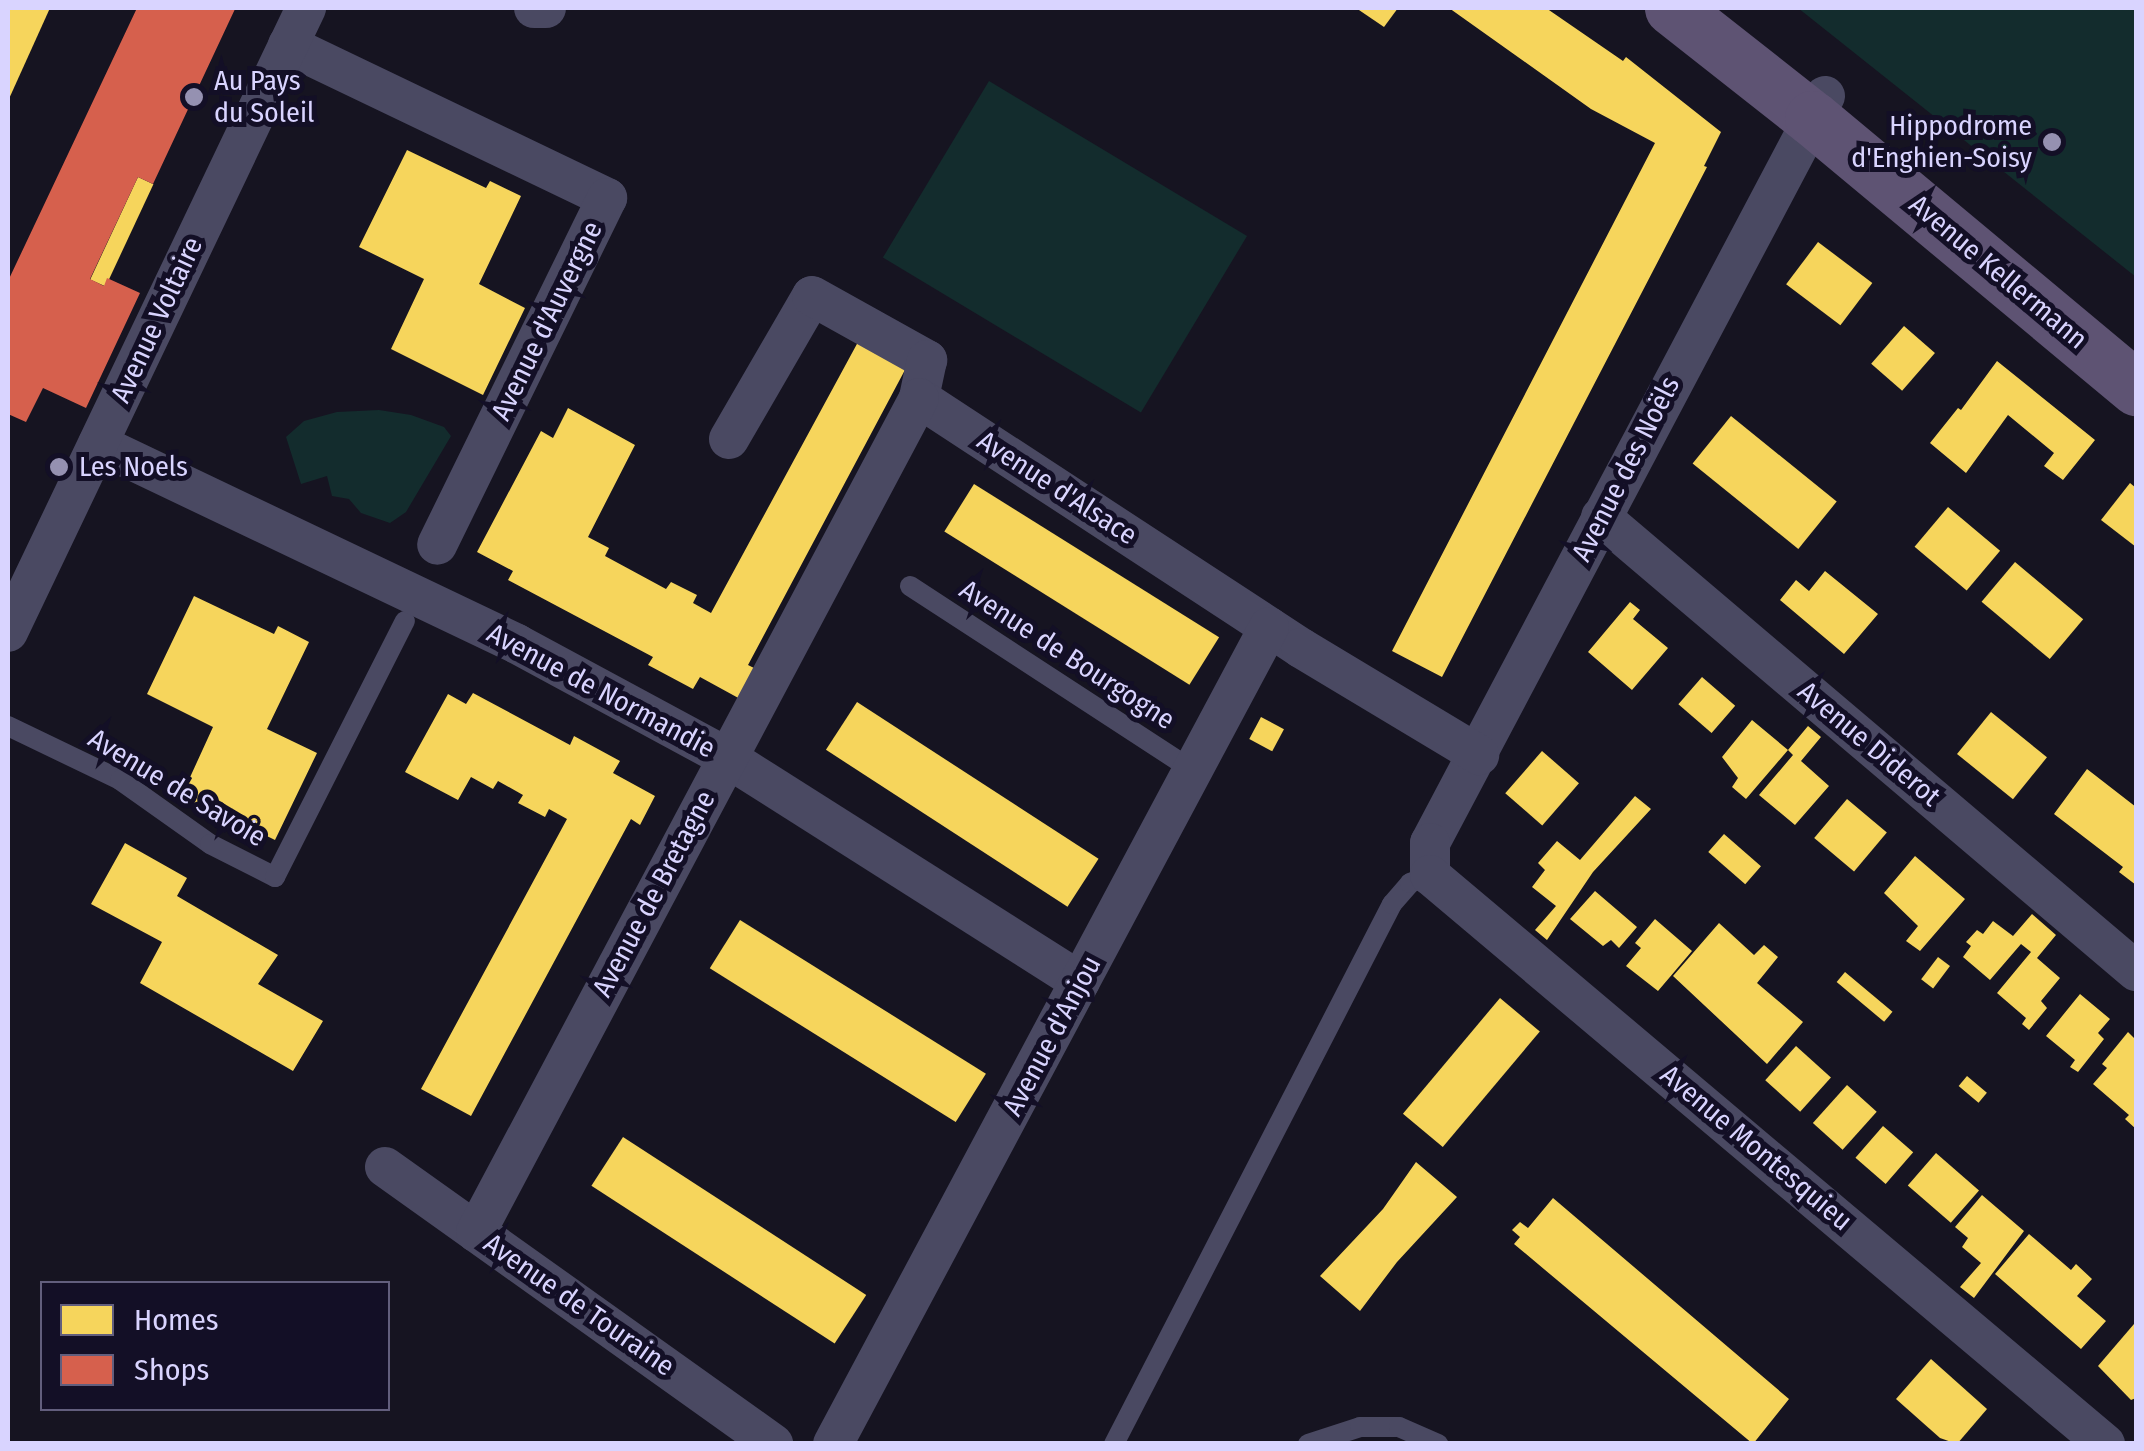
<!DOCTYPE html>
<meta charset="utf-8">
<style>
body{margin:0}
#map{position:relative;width:2144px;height:1451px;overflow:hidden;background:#161421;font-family:"Fira Sans Condensed",sans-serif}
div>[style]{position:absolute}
.green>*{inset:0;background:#132c2d;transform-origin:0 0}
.homes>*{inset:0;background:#f6d55c;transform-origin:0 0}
.shops>*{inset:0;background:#d6604d}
.service>*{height:20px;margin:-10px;padding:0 10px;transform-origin:10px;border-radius:10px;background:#4a4962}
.minor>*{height:40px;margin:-20px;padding:0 20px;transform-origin:20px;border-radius:20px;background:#4a4962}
.primary>*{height:55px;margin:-27.5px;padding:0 27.5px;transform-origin:27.5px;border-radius:27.5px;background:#5e5373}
.dots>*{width:28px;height:28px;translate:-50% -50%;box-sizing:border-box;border:5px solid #130f26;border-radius:50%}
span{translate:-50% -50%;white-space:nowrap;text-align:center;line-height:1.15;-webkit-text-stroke:10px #130f26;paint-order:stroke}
.poi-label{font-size:28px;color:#d9d4ff}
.left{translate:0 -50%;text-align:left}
.right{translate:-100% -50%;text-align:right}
.street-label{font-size:28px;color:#d9d4ff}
.frame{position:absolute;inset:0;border:10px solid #d9d4ff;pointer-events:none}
.legend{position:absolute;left:40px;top:1281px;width:350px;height:130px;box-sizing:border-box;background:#130f26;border:2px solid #625e7d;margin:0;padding:12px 18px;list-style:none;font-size:30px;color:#d9d4ff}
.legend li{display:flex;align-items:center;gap:20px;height:50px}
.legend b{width:50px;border:2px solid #625e7d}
</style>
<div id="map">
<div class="green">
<div style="clip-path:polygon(1798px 8px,2136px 8px,2136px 277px)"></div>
<div style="left:989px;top:81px;width:301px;height:206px;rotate:31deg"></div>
<div style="clip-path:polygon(379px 410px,411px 415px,444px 427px,451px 436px,406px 512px,390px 523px,361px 513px,349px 499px,332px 496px,327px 476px,301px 484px,286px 437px,304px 421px,337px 412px)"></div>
</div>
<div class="homes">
<div style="clip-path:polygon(8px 8px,50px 8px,8px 101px)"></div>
<div style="clip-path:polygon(1356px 8px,1398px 8px,1384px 27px)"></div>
<div style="clip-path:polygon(1449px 8px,1546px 8px,1623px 61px,1626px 57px,1721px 132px,1704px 166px,1707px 167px,1442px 677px,1392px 651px,1655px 143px,1591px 109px)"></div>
<div style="clip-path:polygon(407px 150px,486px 188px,490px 181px,521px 196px,479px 284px,525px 308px,483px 395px,391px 349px,424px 279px,359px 247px)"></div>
<div style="left:138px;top:177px;width:17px;height:113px;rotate:25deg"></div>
<div style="left:1818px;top:242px;width:68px;height:53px;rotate:37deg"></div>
<div style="left:1904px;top:326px;width:41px;height:50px;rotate:41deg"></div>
<div style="clip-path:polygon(858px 342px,906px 368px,748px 665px,758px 670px,742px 700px,700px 677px,693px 689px,648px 665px,653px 657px,508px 580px,513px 571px,477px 552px,541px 431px,553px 438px,568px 408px,635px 445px,588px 537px,609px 548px,605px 556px,666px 589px,671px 582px,697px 595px,693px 603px,711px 613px)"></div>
<div style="clip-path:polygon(1997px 361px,2095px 440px,2063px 480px,2044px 466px,2054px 453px,2008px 415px,1966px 473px,1930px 443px,1958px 408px,1961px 410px)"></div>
<div style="left:1731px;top:416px;width:136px;height:61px;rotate:39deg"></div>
<div style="clip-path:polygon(2130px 483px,2136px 488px,2136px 547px,2101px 520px)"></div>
<div style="left:974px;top:484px;width:289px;height:56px;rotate:32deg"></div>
<div style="left:1948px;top:507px;width:68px;height:52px;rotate:40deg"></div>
<div style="left:2015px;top:562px;width:89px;height:52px;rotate:40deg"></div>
<div style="clip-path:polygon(1825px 571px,1878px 614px,1844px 654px,1780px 600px,1796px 580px,1809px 591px)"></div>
<div style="clip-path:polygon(194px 596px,274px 634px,278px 626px,309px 642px,267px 729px,317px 753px,275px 840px,230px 818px,223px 829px,181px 797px,213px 727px,147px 694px)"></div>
<div style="clip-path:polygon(1630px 602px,1640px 610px,1633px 619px,1668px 648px,1632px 690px,1588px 652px)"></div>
<div style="left:1702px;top:677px;width:44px;height:36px;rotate:41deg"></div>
<div style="clip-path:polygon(473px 693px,570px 745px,574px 736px,620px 761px,613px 773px,655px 796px,640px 825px,631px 819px,471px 1116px,421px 1089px,567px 819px,549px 809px,545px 817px,518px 803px,523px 795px,498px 781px,493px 789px,471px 777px,458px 800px,405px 772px,448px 694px,466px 704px)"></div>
<div style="left:857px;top:702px;width:288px;height:57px;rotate:33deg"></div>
<div style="left:1991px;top:712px;width:72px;height:54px;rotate:39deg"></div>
<div style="left:1261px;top:717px;width:26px;height:25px;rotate:28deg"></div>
<div style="clip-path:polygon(1752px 720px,1788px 750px,1808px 726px,1821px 737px,1801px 761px,1829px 786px,1795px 825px,1759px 795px,1793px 755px,1788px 750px,1746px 799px,1732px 787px,1738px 778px,1722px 757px)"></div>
<div style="left:1542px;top:751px;width:49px;height:56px;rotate:41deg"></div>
<div style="clip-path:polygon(2087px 769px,2136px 807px,2136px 885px,2119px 872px,2123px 867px,2054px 814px)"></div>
<div style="clip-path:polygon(1635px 796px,1651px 809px,1593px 872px,1547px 940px,1535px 930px,1556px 906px,1532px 887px,1545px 870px,1538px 863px,1557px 841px,1580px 860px)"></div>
<div style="left:1847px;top:799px;width:52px;height:51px;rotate:40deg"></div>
<div style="left:1724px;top:834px;width:49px;height:24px;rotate:41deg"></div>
<div style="clip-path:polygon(125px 843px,187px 878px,177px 896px,278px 955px,258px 984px,323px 1021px,293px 1071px,140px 983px,162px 942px,91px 904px)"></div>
<div style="clip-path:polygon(1915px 856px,1965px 899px,1920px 951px,1906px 941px,1918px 926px,1884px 893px)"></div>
<div style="clip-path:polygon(1595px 891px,1637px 927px,1619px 948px,1611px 940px,1603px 946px,1570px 919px)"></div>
<div style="clip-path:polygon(2032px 914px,2056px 935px,2037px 958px,2060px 978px,2041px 1001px,2047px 1008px,2029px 1030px,2022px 1024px,2026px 1018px,1997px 993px,2031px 952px,2021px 944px,1990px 980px,1963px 957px,1971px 946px,1966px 942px,1977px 930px,1983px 934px,1993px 921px,2013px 936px)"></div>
<div style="clip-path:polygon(1655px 919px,1692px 951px,1658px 991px,1626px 966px,1641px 948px,1635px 943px)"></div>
<div style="left:740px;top:920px;width:290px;height:57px;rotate:32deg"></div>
<div style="clip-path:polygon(1719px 923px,1754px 955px,1764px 945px,1778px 957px,1757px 983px,1803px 1022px,1767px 1064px,1673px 976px)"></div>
<div style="left:1938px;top:957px;width:15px;height:28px;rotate:37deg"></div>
<div style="left:1845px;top:972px;width:62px;height:13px;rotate:40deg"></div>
<div style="clip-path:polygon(2080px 994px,2110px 1019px,2098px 1033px,2104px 1039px,2078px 1072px,2070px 1067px,2075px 1060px,2046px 1036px)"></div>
<div style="left:1500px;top:998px;width:52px;height:151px;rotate:40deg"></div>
<div style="clip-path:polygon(2128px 1032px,2136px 1040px,2136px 1129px,2125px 1119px,2129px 1115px,2093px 1084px,2107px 1068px,2102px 1064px)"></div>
<div style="left:1796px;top:1046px;width:47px;height:46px;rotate:42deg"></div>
<div style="left:1967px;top:1076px;width:26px;height:13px;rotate:40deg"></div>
<div style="left:1847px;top:1085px;width:40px;height:51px;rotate:42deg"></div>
<div style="left:1883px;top:1126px;width:40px;height:42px;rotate:41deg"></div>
<div style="left:623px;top:1137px;width:290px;height:58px;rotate:33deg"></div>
<div style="left:1936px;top:1153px;width:57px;height:43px;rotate:41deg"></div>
<div style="clip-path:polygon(1416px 1162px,1457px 1197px,1397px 1262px,1360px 1311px,1320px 1276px,1383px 1209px)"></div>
<div style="clip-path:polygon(1982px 1195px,2024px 1231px,1974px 1298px,1960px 1287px,1981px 1263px,1962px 1247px,1968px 1238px,1955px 1227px)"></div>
<div style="clip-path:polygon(1553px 1198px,1789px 1399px,1753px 1444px,1514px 1244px,1520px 1237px,1512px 1230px,1520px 1222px,1528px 1228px)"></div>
<div style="clip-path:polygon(2029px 1234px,2071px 1270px,2076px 1264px,2092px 1279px,2077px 1296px,2106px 1321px,2081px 1349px,1995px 1274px)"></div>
<div style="clip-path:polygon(2134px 1324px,2136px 1398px,2131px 1400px,2098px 1366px)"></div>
<div style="clip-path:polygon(1931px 1359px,1987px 1409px,1957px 1444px,1940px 1438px,1896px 1399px)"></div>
</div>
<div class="shops">
<div style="clip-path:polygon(137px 8px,235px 9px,153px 184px,138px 177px,90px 279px,104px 286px,107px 278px,140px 293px,86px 408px,43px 388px,26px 422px,8px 414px,8px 281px)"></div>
</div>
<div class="service">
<div style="left:910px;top:586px;width:339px;rotate:33.1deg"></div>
<div style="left:8px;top:726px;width:124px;rotate:25.7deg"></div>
<div style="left:120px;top:780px;width:110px;rotate:35.4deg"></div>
<div style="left:210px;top:844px;width:73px;rotate:26.9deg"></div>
<div style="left:275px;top:877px;width:287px;rotate:-63.1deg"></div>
<div style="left:1114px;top:1444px;width:607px;rotate:-62.76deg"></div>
<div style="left:1392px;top:904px;width:28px;rotate:-49deg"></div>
<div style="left:1410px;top:883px;width:22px;rotate:-22deg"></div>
<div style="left:1308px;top:1444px;width:55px;rotate:-18.1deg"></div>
<div style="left:1360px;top:1427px;width:39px"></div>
<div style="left:1399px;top:1427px;width:43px;rotate:23.6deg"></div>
</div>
<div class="minor">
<div style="left:534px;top:8px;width:12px"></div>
<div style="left:288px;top:45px;width:354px;rotate:25.6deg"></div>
<div style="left:607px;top:198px;width:386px;rotate:116.1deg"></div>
<div style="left:1825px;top:96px;width:845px;rotate:117.87deg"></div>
<div style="left:1430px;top:843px;width:32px;rotate:90deg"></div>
<div style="left:1430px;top:875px;width:883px;rotate:40.13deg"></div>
<div style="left:729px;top:439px;width:165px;rotate:-59.9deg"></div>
<div style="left:812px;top:296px;width:132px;rotate:29.1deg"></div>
<div style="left:927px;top:360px;width:39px;rotate:102deg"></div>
<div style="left:919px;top:398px;width:457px;rotate:33.2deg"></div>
<div style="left:1301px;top:648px;width:208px;rotate:31deg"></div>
<div style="left:98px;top:444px;width:464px;rotate:25.5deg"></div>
<div style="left:517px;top:644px;width:238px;rotate:28.4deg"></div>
<div style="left:726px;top:757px;width:419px;rotate:32.4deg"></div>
<div style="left:1601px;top:517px;width:702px;rotate:40.32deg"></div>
<div style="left:8px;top:632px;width:692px;rotate:-64.47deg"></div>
<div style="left:385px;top:1167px;width:477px;rotate:35.5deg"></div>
<div style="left:476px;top:1232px;width:944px;rotate:-62.02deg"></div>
<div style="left:833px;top:1444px;width:926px;rotate:-61.91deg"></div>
</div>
<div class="primary">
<div style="left:1672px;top:8px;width:178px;rotate:38.2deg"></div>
<div style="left:1812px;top:118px;width:422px;rotate:39.8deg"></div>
</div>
<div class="dots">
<div style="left:194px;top:97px;background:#9591b1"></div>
<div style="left:2052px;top:142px;background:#9591b1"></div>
<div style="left:59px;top:467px;background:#9591b1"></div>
</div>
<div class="poi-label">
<span class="left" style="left:214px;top:97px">Au Pays<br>du Soleil</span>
<span class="right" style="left:2032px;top:142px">Hippodrome<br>d'Enghien-Soisy</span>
<span class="left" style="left:79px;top:467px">Les Noels</span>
</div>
<div class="street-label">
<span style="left:1998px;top:272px;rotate:40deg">Avenue Kellermann</span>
<span style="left:157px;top:320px;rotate:-65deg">Avenue Voltaire</span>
<span style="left:547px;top:321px;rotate:-64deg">Avenue d'Auvergne</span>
<span style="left:1626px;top:469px;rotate:-63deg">Avenue des Noëls</span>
<span style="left:1057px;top:488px;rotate:33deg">Avenue d'Alsace</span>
<span style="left:1067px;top:655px;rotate:33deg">Avenue de Bourgogne</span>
<span style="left:601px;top:691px;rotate:28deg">Avenue de Normandie</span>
<span style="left:1869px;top:744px;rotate:40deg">Avenue Diderot</span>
<span style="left:177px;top:788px;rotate:31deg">Avenue de Savoie</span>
<span style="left:654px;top:894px;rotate:-62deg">Avenue de Bretagne</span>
<span style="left:1052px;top:1036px;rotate:-62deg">Avenue d'Anjou</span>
<span style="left:1756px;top:1148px;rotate:40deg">Avenue Montesquieu</span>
<span style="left:579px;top:1305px;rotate:35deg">Avenue de Touraine</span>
</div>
<div class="frame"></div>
<ul class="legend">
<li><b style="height:28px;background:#f6d55c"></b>Homes</li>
<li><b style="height:28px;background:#d6604d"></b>Shops</li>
</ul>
</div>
